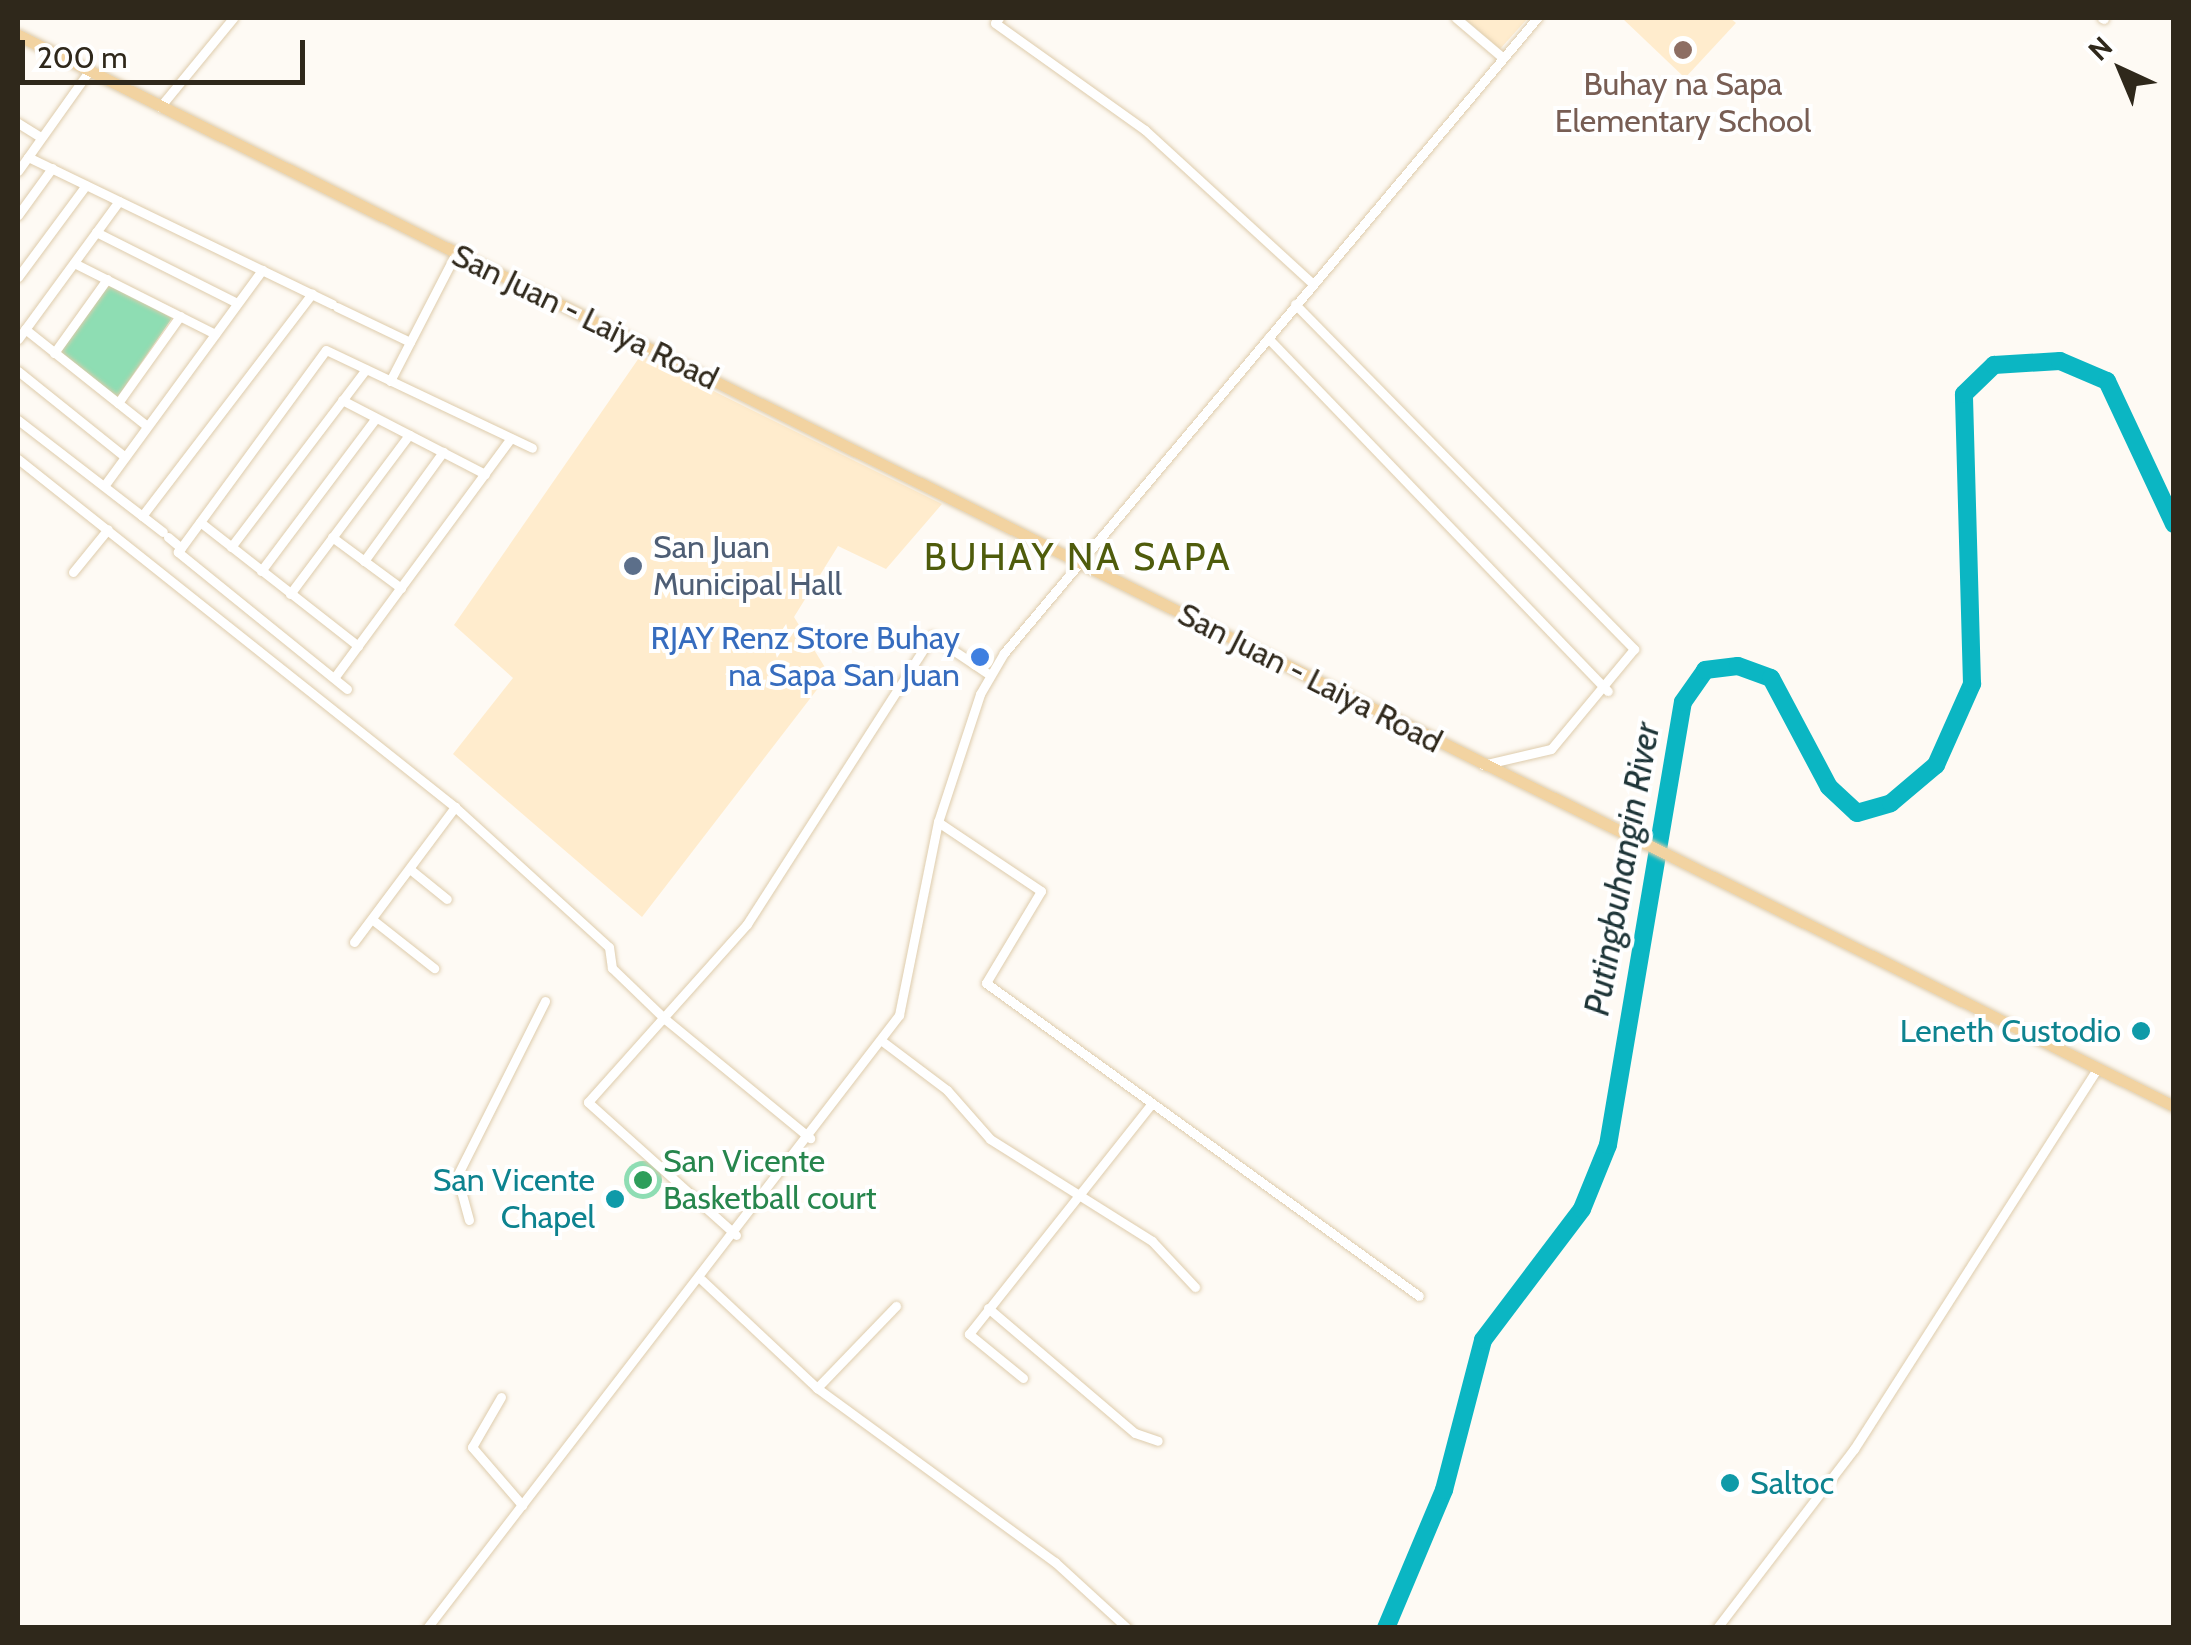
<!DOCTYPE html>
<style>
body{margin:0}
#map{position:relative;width:2191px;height:1645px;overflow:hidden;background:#fefaf4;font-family:Cabin,sans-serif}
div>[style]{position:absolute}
.built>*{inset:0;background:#ffeccd}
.green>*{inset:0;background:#8eddb3}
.round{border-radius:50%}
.river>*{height:18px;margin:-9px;padding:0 9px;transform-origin:9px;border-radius:9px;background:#0bb6c3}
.roads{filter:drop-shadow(0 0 2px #deccac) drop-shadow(0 0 2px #deccac)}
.minor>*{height:9px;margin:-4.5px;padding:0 4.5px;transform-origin:4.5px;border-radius:4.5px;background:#fff}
.major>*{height:11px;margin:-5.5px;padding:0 5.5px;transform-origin:5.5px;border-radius:5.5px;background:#f2d3a1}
.dots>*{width:28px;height:28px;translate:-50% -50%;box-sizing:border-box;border:5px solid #fff;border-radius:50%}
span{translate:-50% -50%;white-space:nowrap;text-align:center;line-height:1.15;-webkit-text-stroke:8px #fff;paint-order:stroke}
.education-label{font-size:32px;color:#785e54}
.street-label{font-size:32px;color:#2f281b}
.service-label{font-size:32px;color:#4e5e75}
.left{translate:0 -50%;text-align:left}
.shop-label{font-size:32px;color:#366cbe}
.right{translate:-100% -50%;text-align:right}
.culture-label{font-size:32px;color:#0d838f}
.leisure-label{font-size:32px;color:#27864d}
.water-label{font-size:35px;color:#1e3538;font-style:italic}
.quarter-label{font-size:38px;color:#4f5c0c;letter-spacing:2.5px}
.frame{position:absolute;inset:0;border:20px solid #2f281b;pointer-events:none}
.north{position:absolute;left:2071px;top:20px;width:100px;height:100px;-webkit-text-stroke:8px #fff;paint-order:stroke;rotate:316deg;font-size:28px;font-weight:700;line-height:40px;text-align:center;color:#2f281b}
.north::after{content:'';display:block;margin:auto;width:35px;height:45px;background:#2f281b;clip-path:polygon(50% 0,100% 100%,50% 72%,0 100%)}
.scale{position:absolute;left:20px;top:40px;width:285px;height:45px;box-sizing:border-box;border:5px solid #2f281b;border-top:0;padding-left:12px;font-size:30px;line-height:35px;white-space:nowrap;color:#2f281b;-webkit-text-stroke:8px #fff;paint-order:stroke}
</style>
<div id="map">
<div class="built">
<div style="clip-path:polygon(1464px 18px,1528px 18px,1500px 49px)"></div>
<div style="clip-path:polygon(1622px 18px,1730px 18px,1736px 23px,1685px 78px)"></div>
<div style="clip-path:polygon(641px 355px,942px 504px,886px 569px,838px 546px,794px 617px,829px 674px,642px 917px,453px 754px,513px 678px,454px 625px)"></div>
</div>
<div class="green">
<div style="clip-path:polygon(108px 283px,172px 318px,117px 398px,59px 352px)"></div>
<div class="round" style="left:624px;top:1161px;width:38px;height:38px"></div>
</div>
<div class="river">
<div style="left:1386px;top:1628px;width:150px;rotate:-67.2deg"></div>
<div style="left:1444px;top:1490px;width:155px;rotate:-75.4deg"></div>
<div style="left:1483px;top:1340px;width:164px;rotate:-52.9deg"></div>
<div style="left:1582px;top:1209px;width:69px;rotate:-67.9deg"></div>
<div style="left:1608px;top:1145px;width:449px;rotate:-80.4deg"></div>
<div style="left:1683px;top:702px;width:39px;rotate:-55deg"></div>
<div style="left:1705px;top:670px;width:33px;rotate:-7deg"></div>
<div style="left:1738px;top:666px;width:35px;rotate:20deg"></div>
<div style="left:1771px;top:678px;width:123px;rotate:62deg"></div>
<div style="left:1829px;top:787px;width:38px;rotate:43deg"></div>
<div style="left:1857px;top:813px;width:35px;rotate:-16deg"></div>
<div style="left:1891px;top:803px;width:59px;rotate:-40.2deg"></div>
<div style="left:1936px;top:765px;width:89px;rotate:-66deg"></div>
<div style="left:1972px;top:684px;width:290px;rotate:-91.6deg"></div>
<div style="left:1964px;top:394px;width:42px;rotate:-44deg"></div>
<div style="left:1994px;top:365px;width:66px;rotate:-3.5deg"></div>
<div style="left:2060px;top:361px;width:51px;rotate:23.1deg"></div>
<div style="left:2107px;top:381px;width:158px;rotate:64.9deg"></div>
</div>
<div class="roads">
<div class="minor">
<div style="left:999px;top:18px;width:6px;rotate:129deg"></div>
<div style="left:995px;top:23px;width:184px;rotate:35.5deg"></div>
<div style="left:1145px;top:130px;width:226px;rotate:42.5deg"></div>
<div style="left:1456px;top:18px;width:60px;rotate:40.3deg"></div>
<div style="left:2102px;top:18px;width:2px;rotate:27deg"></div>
<div style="left:160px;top:107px;width:115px;rotate:-50.6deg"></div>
<div style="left:18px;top:123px;width:26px;rotate:32deg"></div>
<div style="left:28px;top:157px;width:338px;rotate:25.8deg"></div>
<div style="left:18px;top:171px;width:123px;rotate:-54.6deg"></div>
<div style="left:18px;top:215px;width:58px;rotate:-54.1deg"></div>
<div style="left:96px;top:232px;width:158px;rotate:26.7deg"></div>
<div style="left:74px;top:263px;width:158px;rotate:26.7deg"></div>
<div style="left:18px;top:277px;width:114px;rotate:-53.5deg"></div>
<div style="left:1295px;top:304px;width:484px;rotate:45.5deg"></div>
<div style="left:1634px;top:649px;width:130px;rotate:129.7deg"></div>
<div style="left:1551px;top:749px;width:70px;rotate:166.8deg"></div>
<div style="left:337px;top:307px;width:81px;rotate:25.6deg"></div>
<div style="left:25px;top:329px;width:156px;rotate:38.5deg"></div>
<div style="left:1268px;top:338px;width:490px;rotate:46.1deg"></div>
<div style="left:18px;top:339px;width:171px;rotate:-53.8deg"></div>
<div style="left:54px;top:353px;width:91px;rotate:-54.4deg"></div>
<div style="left:18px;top:371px;width:137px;rotate:38.8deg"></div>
<div style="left:390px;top:381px;width:144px;rotate:-62.7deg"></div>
<div style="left:342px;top:400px;width:161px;rotate:27.4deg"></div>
<div style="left:118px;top:403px;width:107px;rotate:-54.5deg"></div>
<div style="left:18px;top:420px;width:183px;rotate:37.7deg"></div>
<div style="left:18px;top:459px;width:559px;rotate:38.53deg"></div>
<div style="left:455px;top:807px;width:208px;rotate:42.3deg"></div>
<div style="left:609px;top:947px;width:21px;rotate:82deg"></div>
<div style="left:612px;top:968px;width:74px;rotate:43.9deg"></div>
<div style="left:665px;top:1019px;width:188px;rotate:39.4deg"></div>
<div style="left:104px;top:486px;width:268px;rotate:-53.8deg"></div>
<div style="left:142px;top:516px;width:280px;rotate:-52.6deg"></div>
<div style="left:200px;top:522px;width:201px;rotate:38.1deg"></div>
<div style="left:168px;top:537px;width:17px;rotate:40deg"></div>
<div style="left:332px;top:537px;width:86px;rotate:36.5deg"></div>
<div style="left:231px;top:547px;width:223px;rotate:-52.8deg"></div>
<div style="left:364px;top:561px;width:135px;rotate:-54.1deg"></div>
<div style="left:261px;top:571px;width:191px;rotate:-53.1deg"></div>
<div style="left:73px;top:572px;width:55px;rotate:-50.9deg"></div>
<div style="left:290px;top:594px;width:199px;rotate:-53.2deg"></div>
<div style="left:334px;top:678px;width:298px;rotate:-53.6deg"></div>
<div style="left:347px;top:689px;width:218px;rotate:-141deg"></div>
<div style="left:178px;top:552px;width:250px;rotate:-53.8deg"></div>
<div style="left:326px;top:350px;width:228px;rotate:25.4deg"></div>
<div style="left:938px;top:822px;width:124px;rotate:33.8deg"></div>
<div style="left:1041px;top:891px;width:107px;rotate:120.9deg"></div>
<div style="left:986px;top:983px;width:534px;rotate:35.86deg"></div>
<div style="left:411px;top:870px;width:46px;rotate:38.9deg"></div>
<div style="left:373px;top:920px;width:78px;rotate:38.2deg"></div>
<div style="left:354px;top:942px;width:169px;rotate:-53.2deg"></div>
<div style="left:882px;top:1041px;width:81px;rotate:37deg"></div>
<div style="left:947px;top:1090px;width:65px;rotate:48.7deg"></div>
<div style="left:990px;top:1139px;width:191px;rotate:32.2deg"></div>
<div style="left:1152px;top:1241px;width:63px;rotate:46.9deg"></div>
<div style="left:469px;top:1220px;width:46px;rotate:-105.3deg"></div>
<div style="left:457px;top:1176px;width:196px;rotate:-63.3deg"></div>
<div style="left:736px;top:1235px;width:199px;rotate:-138.1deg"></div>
<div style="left:588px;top:1102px;width:239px;rotate:-48.2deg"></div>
<div style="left:747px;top:924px;width:342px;rotate:-57.3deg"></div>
<div style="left:932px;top:636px;width:70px;rotate:33.9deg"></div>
<div style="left:702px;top:1280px;width:158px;rotate:43.2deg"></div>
<div style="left:817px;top:1388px;width:295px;rotate:36.2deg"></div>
<div style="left:1055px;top:1562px;width:98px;rotate:42.5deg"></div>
<div style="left:988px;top:1308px;width:193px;rotate:40.4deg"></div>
<div style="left:1135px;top:1433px;width:24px;rotate:19deg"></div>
<div style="left:1023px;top:1378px;width:70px;rotate:-140.8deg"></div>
<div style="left:969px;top:1334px;width:290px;rotate:-51.6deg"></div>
<div style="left:817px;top:1388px;width:114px;rotate:-46.1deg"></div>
<div style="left:501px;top:1397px;width:58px;rotate:120.1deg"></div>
<div style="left:472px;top:1447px;width:77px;rotate:49.2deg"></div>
<div style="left:427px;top:1628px;width:774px;rotate:-52.4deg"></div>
<div style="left:899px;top:1015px;width:197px;rotate:-78.6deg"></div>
<div style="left:938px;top:822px;width:135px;rotate:-71.8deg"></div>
<div style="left:980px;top:694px;width:48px;rotate:-59.7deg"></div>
<div style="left:1004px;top:653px;width:829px;rotate:-49.99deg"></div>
<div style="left:1717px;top:1628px;width:225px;rotate:-52.6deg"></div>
<div style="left:1854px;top:1449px;width:452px;rotate:-57.4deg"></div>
</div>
<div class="major">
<div style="left:18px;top:35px;width:2407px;rotate:26.42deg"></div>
</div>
</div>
<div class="dots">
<div style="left:1683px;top:50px;background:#8d6e63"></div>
<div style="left:633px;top:566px;background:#5c6f8a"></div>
<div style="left:980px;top:657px;background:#3f7fe0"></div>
<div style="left:2141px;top:1031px;background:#0f9aa8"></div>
<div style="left:643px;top:1180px;background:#2e9e5b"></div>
<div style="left:615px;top:1199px;background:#0f9aa8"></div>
<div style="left:1730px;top:1483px;background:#0f9aa8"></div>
</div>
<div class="education-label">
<span style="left:1683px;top:103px">Buhay na Sapa<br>Elementary School</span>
</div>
<div class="street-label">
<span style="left:585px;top:317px;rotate:26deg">San Juan - Laiya Road</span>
<span style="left:1310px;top:678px;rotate:27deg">San Juan - Laiya Road</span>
</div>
<div class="service-label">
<span class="left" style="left:653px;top:566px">San Juan<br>Municipal Hall</span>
</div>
<div class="shop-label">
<span class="right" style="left:960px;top:657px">RJAY Renz Store Buhay<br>na Sapa San Juan</span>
</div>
<div class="culture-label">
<span class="right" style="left:2121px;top:1031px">Leneth Custodio</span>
<span class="right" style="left:595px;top:1199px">San Vicente<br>Chapel</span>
<span class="left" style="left:1750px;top:1483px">Saltoc</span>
</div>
<div class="leisure-label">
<span class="left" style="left:663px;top:1180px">San Vicente<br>Basketball court</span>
</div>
<div class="water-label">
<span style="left:1622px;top:869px;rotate:-80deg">Putingbuhangin River</span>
</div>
<div class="quarter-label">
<span style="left:1078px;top:557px">BUHAY NA SAPA</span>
</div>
<div class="frame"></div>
<div class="north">N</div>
<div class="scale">200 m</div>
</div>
